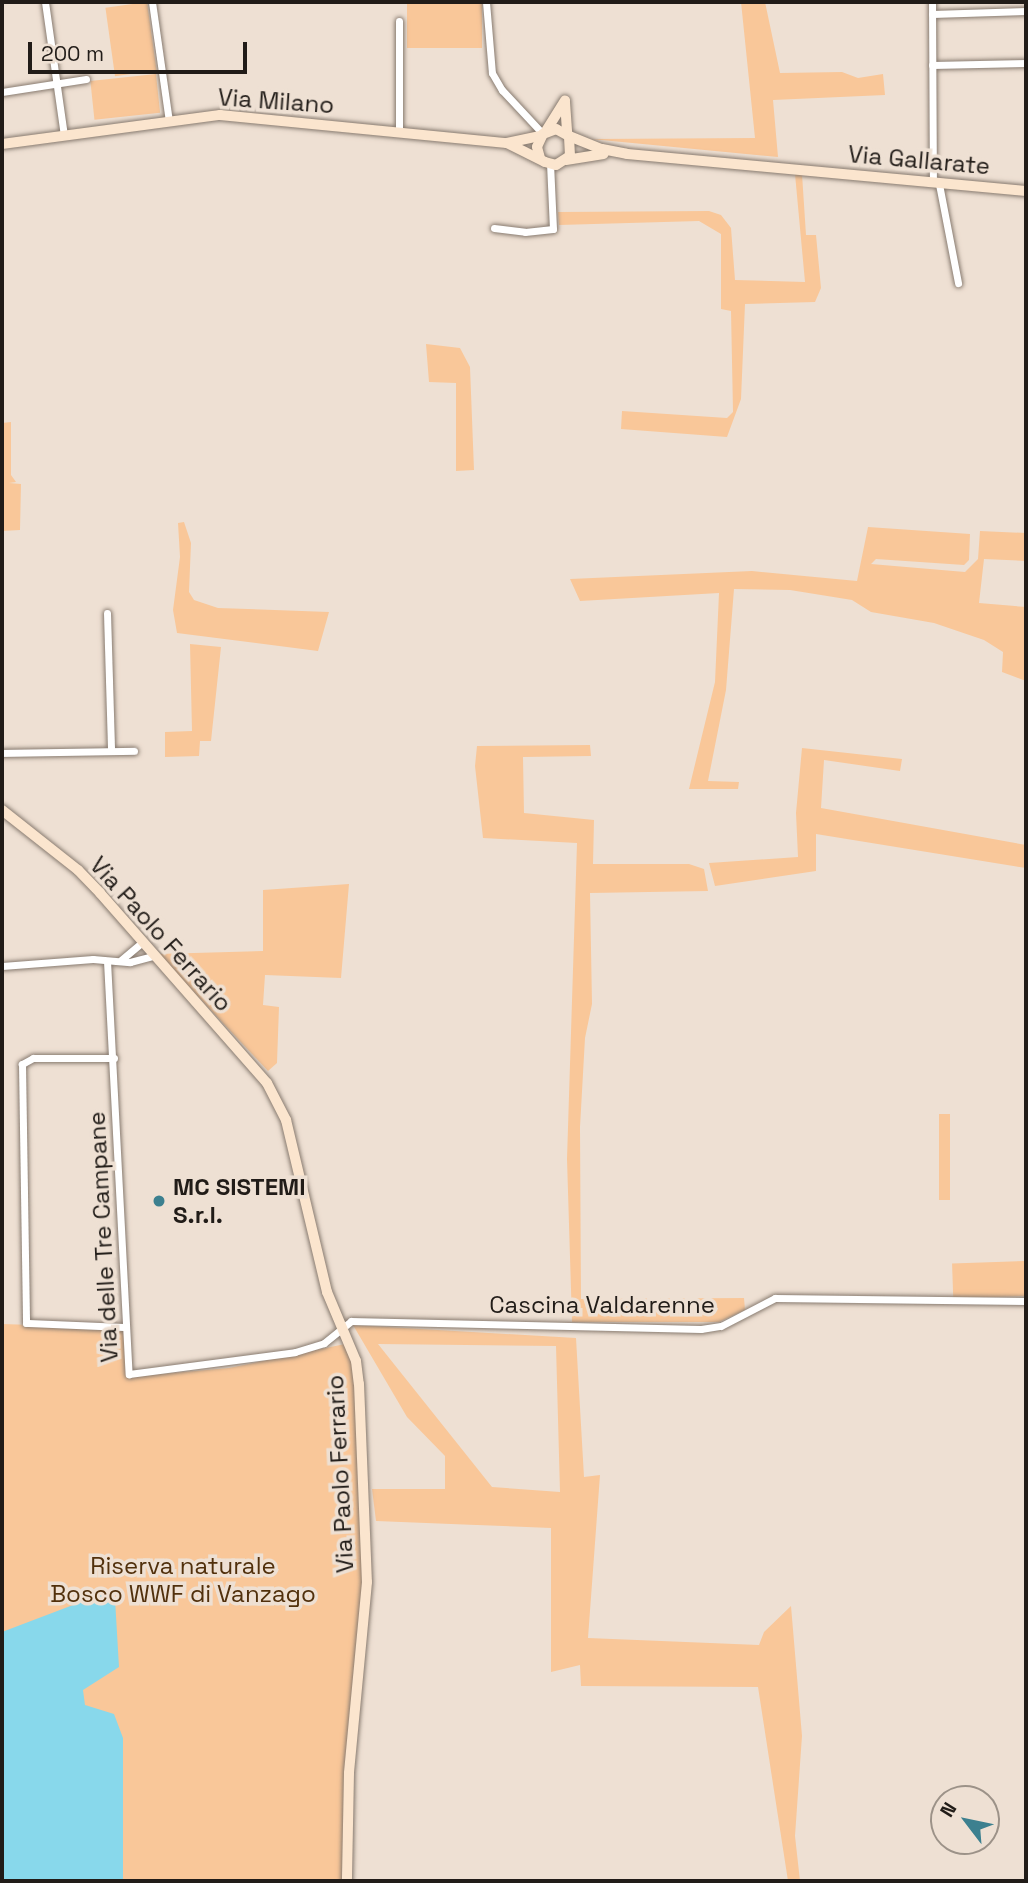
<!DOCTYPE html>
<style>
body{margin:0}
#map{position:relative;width:1028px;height:1883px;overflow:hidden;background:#eee0d3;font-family:"Space Grotesk",sans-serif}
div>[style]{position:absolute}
.green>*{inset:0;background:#f9c799;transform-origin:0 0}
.water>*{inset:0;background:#88d8eb}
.roads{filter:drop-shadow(0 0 2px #887b70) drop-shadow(0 0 2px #887b70)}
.street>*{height:7px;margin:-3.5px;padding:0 3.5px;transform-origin:3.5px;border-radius:3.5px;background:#fff}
.secondary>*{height:10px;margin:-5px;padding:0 5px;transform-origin:5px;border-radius:5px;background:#fbe5ce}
.dots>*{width:19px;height:19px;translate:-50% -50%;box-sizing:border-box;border:4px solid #eee0d3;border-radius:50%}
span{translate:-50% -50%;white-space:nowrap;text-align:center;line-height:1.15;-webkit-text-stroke:7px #eee0d3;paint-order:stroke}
.street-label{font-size:24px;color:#211c18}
.poi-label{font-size:24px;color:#211c18;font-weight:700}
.left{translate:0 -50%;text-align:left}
.park-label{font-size:24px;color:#51300c}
.frame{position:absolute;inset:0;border:4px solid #211c18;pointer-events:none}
.north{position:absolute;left:930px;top:1785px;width:70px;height:70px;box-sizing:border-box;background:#eee0d3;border:2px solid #9c9288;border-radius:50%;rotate:302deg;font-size:19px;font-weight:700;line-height:28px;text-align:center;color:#211c18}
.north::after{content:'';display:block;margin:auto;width:24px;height:32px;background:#3c808f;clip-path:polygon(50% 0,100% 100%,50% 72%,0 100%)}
.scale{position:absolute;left:28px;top:42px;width:219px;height:32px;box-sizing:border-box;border:4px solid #211c18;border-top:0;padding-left:9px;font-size:21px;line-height:24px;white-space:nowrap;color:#211c18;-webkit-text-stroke:5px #eee0d3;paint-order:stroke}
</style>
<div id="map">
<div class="green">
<div style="left:147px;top:2px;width:69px;height:42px;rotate:82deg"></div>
<div style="left:407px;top:2px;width:75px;height:46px"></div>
<div style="clip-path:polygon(741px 2px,765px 2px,780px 73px,842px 72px,858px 78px,883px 74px,885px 95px,773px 100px,778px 157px,591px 139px,755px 138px)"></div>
<div style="left:156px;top:74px;width:39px;height:66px;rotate:84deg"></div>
<div style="clip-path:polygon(795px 174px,802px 174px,806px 235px,816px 235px,821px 288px,815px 302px,745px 304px,741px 399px,727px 437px,621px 429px,622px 411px,727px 418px,733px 412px,731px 311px,721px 309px,721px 234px,699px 221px,559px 225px,558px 212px,709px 211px,721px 215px,731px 228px,735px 280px,805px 282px)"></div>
<div style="clip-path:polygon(426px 344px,460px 348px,470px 367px,474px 470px,456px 471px,456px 383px,429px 382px)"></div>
<div style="clip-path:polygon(11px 422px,11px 475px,16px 482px,9px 483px,21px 484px,20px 530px,2px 531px,2px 423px)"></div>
<div style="clip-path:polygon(184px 522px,191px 543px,189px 592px,194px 600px,218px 608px,329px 612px,318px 651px,177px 633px,173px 610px,180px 557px,178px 523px)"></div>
<div style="clip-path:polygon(868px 527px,970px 534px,969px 560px,964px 565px,876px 559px,871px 564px,965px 572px,978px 559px,980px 531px,1026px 533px,1026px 561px,984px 559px,979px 603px,1026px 607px,1026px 681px,1002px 672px,1003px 652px,984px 640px,934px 623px,871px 612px,852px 600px,790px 590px,734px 589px,726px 690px,708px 781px,739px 782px,738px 789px,689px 789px,715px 682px,719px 593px,580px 601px,570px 579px,752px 571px,857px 581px)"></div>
<div style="clip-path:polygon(190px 644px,221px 647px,211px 741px,200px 741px,199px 756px,165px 757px,165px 732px,192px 731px)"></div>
<div style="clip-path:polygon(590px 745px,591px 756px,523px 757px,524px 813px,594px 820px,593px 864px,689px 864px,704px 869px,708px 891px,590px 893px,592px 1004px,585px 1038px,580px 1127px,581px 1299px,744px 1298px,745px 1310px,719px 1322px,572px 1322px,567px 1159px,577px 843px,483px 838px,475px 766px,477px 746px)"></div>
<div style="clip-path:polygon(802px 748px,902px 759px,900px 771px,824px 760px,821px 808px,1026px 845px,1026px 868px,816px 834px,816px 871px,715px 886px,709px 863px,798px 857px,796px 813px)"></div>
<div style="clip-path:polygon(349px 884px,341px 978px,265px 975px,263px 1005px,279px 1007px,277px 1063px,268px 1071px,158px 954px,263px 951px,263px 890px)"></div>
<div style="left:939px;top:1114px;width:11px;height:86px"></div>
<div style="left:1024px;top:1261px;width:35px;height:72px;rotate:88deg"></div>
<div style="clip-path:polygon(2px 1324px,125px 1328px,126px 1377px,229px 1368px,350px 1343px,356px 1360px,366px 1521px,347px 1881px,2px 1881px)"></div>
<div style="clip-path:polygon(evenodd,353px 1325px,576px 1338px,584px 1477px,600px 1475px,588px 1638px,759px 1645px,764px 1632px,791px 1606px,802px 1736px,795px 1836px,800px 1881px,788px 1881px,758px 1687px,581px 1686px,580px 1665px,551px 1672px,551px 1528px,376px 1521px,372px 1489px,445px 1489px,445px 1456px,407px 1417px,353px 1325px,378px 1344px,556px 1346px,560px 1492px,492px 1487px,378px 1344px)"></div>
</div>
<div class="water">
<div style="clip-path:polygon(102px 1594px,115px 1599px,119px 1667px,83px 1690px,85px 1705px,114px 1714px,123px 1738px,123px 1881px,2px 1881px,2px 1632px)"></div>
</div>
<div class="roads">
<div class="street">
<div style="left:45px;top:2px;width:135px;rotate:81.9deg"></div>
<div style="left:152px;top:2px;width:120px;rotate:81.9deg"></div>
<div style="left:486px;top:2px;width:71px;rotate:85.2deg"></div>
<div style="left:492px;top:73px;width:20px;rotate:60deg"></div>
<div style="left:502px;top:90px;width:60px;rotate:47deg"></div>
<div style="left:932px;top:2px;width:181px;rotate:89.7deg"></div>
<div style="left:932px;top:14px;width:94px;rotate:-1.8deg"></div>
<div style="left:399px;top:21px;width:111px;rotate:90deg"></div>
<div style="left:932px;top:65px;width:94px;rotate:-1.2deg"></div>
<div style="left:2px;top:92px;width:85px;rotate:-8.8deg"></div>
<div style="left:939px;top:184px;width:101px;rotate:79.1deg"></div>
<div style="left:494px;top:228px;width:31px;rotate:7deg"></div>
<div style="left:525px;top:232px;width:28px;rotate:-6deg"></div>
<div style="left:553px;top:229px;width:65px;rotate:-92.6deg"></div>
<div style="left:107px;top:613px;width:138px;rotate:88.3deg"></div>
<div style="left:2px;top:753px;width:132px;rotate:-0.9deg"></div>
<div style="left:121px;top:960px;width:26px;rotate:-40deg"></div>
<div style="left:107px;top:961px;width:414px;rotate:87deg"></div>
<div style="left:129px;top:1374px;width:167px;rotate:-7.5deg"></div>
<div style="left:295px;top:1352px;width:30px;rotate:-17deg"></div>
<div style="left:324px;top:1343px;width:35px;rotate:-39deg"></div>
<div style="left:351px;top:1321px;width:350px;rotate:1.3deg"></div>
<div style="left:701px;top:1329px;width:20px;rotate:-9deg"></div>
<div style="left:721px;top:1326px;width:61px;rotate:-27.4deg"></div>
<div style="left:775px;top:1298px;width:251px;rotate:0.7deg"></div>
<div style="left:2px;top:966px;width:91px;rotate:-4.4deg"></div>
<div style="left:93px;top:959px;width:37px;rotate:5deg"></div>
<div style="left:130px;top:962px;width:24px;rotate:-15deg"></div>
<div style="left:114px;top:1058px;width:81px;rotate:180deg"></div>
<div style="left:33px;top:1058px;width:13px;rotate:151deg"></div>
<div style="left:22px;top:1064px;width:259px;rotate:89.1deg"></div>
<div style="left:26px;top:1323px;width:100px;rotate:2.3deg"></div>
</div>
<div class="secondary">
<div style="left:565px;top:102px;width:32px;rotate:86deg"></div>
<div style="left:546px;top:131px;width:36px;rotate:-58deg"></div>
<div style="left:569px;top:136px;width:35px;rotate:22deg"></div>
<div style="left:602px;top:149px;width:25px;rotate:11deg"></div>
<div style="left:627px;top:154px;width:401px;rotate:5.3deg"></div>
<div style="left:507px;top:143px;width:34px;rotate:-12deg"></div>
<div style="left:2px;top:144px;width:220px;rotate:-7.6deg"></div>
<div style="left:220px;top:115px;width:288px;rotate:5.6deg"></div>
<div style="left:507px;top:143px;width:42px;rotate:26.6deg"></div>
<div style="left:545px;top:162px;width:11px;rotate:15deg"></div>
<div style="left:556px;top:165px;width:17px;rotate:-33deg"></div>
<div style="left:570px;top:156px;width:20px;rotate:-93deg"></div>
<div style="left:569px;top:136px;width:15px;rotate:-152deg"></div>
<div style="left:556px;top:129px;width:14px;rotate:159deg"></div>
<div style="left:543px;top:134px;width:14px;rotate:115deg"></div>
<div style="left:537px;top:147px;width:11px;rotate:75deg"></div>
<div style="left:566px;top:160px;width:38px;rotate:-9deg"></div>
<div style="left:2px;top:810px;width:97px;rotate:38.3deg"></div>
<div style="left:78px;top:870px;width:32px;rotate:46deg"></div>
<div style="left:100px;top:893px;width:253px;rotate:48.7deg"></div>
<div style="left:267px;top:1083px;width:42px;rotate:62.8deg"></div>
<div style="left:286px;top:1120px;width:177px;rotate:76.6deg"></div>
<div style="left:327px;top:1292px;width:75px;rotate:67.2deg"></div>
<div style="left:356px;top:1361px;width:23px;rotate:83deg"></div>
<div style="left:359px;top:1384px;width:198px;rotate:87.7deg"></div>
<div style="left:367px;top:1582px;width:192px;rotate:95.4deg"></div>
<div style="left:349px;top:1773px;width:108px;rotate:91.1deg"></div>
</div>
</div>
<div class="dots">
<div style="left:159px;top:1201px;background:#3c808f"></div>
</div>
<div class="street-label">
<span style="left:276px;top:101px;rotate:4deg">Via Milano</span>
<span style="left:919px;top:160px;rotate:5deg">Via Gallarate</span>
<span style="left:161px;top:934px;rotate:48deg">Via Paolo Ferrario</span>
<span style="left:103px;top:1237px;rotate:-93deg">Via delle Tre Campane</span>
<span style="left:602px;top:1305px">Cascina Valdarenne</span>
<span style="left:340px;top:1474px;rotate:-93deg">Via Paolo Ferrario</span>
</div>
<div class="poi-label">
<span class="left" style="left:173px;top:1201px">MC SISTEMI<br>S.r.l.</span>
</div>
<div class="park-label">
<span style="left:183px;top:1580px">Riserva naturale<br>Bosco WWF di Vanzago</span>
</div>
<div class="frame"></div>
<div class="north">N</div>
<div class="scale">200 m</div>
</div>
